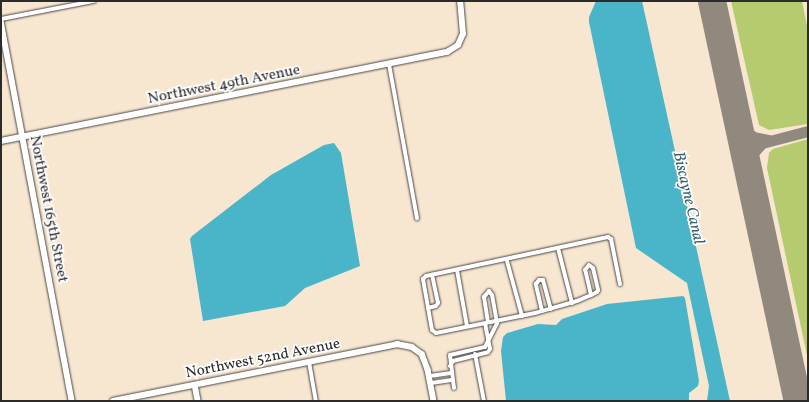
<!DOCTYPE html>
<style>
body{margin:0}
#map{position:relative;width:809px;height:402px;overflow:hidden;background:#f7e6d0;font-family:Vollkorn,serif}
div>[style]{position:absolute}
.green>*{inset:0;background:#b6cb6f}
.water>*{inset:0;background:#4ab4c8}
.taxiway>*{height:11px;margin:-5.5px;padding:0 5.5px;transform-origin:5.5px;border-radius:5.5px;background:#91887e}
.runway>*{height:28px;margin:-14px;padding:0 14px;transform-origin:14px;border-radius:14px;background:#91887e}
.roads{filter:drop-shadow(0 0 1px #4a4744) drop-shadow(0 0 1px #4a4744)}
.minor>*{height:4px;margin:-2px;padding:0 2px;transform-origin:2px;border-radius:2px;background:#fff}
.tertiary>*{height:5.5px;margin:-2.75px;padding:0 2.75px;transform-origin:2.75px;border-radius:2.75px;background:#fff}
span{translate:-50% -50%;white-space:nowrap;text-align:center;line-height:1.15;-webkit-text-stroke:3.5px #fff;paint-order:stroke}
.street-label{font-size:15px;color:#2b2b2b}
.water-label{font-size:16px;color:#37626a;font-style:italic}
.frame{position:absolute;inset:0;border:2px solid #2b2b2b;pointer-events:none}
</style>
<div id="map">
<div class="green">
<div style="clip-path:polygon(731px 1px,802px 1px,808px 31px,808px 124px,769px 130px,759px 125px)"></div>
<div style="clip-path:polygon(808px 139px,808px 360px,767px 168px,769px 153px,773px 149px)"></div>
</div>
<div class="water">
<div style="clip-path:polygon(596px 1px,642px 1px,730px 401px,707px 401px,709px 386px,687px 283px,636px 248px,589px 22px,589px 17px)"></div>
<div style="clip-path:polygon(334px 143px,341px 153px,360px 266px,305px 288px,285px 306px,203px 321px,190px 239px,192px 236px,271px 175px,324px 145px)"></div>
<div style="clip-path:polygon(683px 296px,685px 298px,699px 381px,698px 386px,689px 393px,689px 401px,506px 401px,501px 351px,503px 337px,507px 333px,538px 324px,556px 325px,562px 319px,607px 304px)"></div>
</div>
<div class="taxiway">
<div style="left:738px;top:123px;width:21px;rotate:43deg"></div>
<div style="left:753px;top:137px;width:16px;rotate:11deg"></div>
<div style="left:748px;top:167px;width:15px;rotate:-70deg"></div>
<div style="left:753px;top:153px;width:13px;rotate:-48deg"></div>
<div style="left:762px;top:143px;width:48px;rotate:-14.6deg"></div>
</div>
<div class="runway">
<div style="left:712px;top:1px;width:409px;rotate:77.9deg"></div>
</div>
<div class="roads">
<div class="minor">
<div style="left:1px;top:19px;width:95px;rotate:-11deg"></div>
<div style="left:389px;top:64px;width:157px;rotate:79.7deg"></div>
<div style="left:558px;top:248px;width:57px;rotate:75.7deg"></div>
<div style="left:507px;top:261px;width:57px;rotate:74.7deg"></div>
<div style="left:457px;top:270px;width:57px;rotate:79.9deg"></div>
<div style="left:591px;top:295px;width:26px;rotate:-103deg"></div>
<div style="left:585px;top:270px;width:6px;rotate:-51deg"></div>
<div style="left:589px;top:265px;width:5px;rotate:37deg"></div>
<div style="left:593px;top:268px;width:23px;rotate:77deg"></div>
<div style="left:598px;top:290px;width:2px;rotate:117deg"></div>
<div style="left:597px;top:292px;width:7px;rotate:153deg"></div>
<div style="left:591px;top:295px;width:15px;rotate:157deg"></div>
<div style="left:577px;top:301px;width:44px;rotate:164.1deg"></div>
<div style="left:535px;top:313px;width:101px;rotate:168.6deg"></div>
<div style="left:436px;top:333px;width:5px;rotate:-143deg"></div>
<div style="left:432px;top:330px;width:52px;rotate:-100deg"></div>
<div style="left:423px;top:279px;width:4px;rotate:-45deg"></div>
<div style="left:426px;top:276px;width:186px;rotate:-12.1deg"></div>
<div style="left:608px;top:237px;width:4px;rotate:34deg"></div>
<div style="left:611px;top:239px;width:46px;rotate:78.7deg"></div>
<div style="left:428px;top:308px;width:8px;rotate:-14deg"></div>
<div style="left:436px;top:306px;width:4px;rotate:-56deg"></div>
<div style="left:438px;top:303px;width:29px;rotate:-102deg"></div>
<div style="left:542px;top:311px;width:28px;rotate:-103deg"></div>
<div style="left:536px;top:284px;width:5px;rotate:-53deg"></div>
<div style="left:539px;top:280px;width:4px"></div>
<div style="left:543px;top:280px;width:30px;rotate:75deg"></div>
<div style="left:475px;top:354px;width:48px;rotate:79.2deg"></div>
<div style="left:309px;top:362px;width:40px;rotate:80deg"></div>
<div style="left:450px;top:366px;width:6px;rotate:-59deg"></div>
<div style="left:453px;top:361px;width:36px;rotate:-14deg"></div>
<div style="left:488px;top:352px;width:4px;rotate:-56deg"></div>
<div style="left:490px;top:349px;width:26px;rotate:-101deg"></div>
<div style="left:430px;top:376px;width:21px;rotate:-8deg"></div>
<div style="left:431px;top:383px;width:21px;rotate:-8deg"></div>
<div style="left:454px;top:388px;width:33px;rotate:-97deg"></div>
<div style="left:450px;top:355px;width:36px;rotate:-13deg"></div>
<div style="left:485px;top:347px;width:27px;rotate:-63deg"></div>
<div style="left:497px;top:323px;width:28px;rotate:-100deg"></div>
<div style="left:492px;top:295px;width:5px;rotate:-127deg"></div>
<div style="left:489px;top:291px;width:8px;rotate:130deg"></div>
<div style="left:484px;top:297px;width:25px;rotate:81deg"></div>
</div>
<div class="tertiary">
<div style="left:1px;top:21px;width:387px;rotate:79.4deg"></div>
<div style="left:1px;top:141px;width:455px;rotate:-11.3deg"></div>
<div style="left:447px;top:52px;width:13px;rotate:-32deg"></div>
<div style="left:458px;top:45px;width:12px;rotate:-66deg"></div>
<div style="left:463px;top:34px;width:33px;rotate:-95deg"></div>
<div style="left:195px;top:385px;width:16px;rotate:79deg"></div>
<div style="left:113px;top:401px;width:290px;rotate:-11.3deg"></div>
<div style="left:397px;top:344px;width:15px;rotate:11deg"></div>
<div style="left:412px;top:347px;width:12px;rotate:35deg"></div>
<div style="left:422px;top:354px;width:17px;rotate:69deg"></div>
<div style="left:428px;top:370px;width:32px;rotate:79deg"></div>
</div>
</div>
<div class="street-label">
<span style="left:224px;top:85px;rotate:-11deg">Northwest 49th Avenue</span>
<span style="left:48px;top:209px;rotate:79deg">Northwest 165th Street</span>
<span style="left:263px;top:359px;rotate:-11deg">Northwest 52nd Avenue</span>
</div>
<div class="water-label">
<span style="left:688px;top:198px;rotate:77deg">Biscayne Canal</span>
</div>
<div class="frame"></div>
</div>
